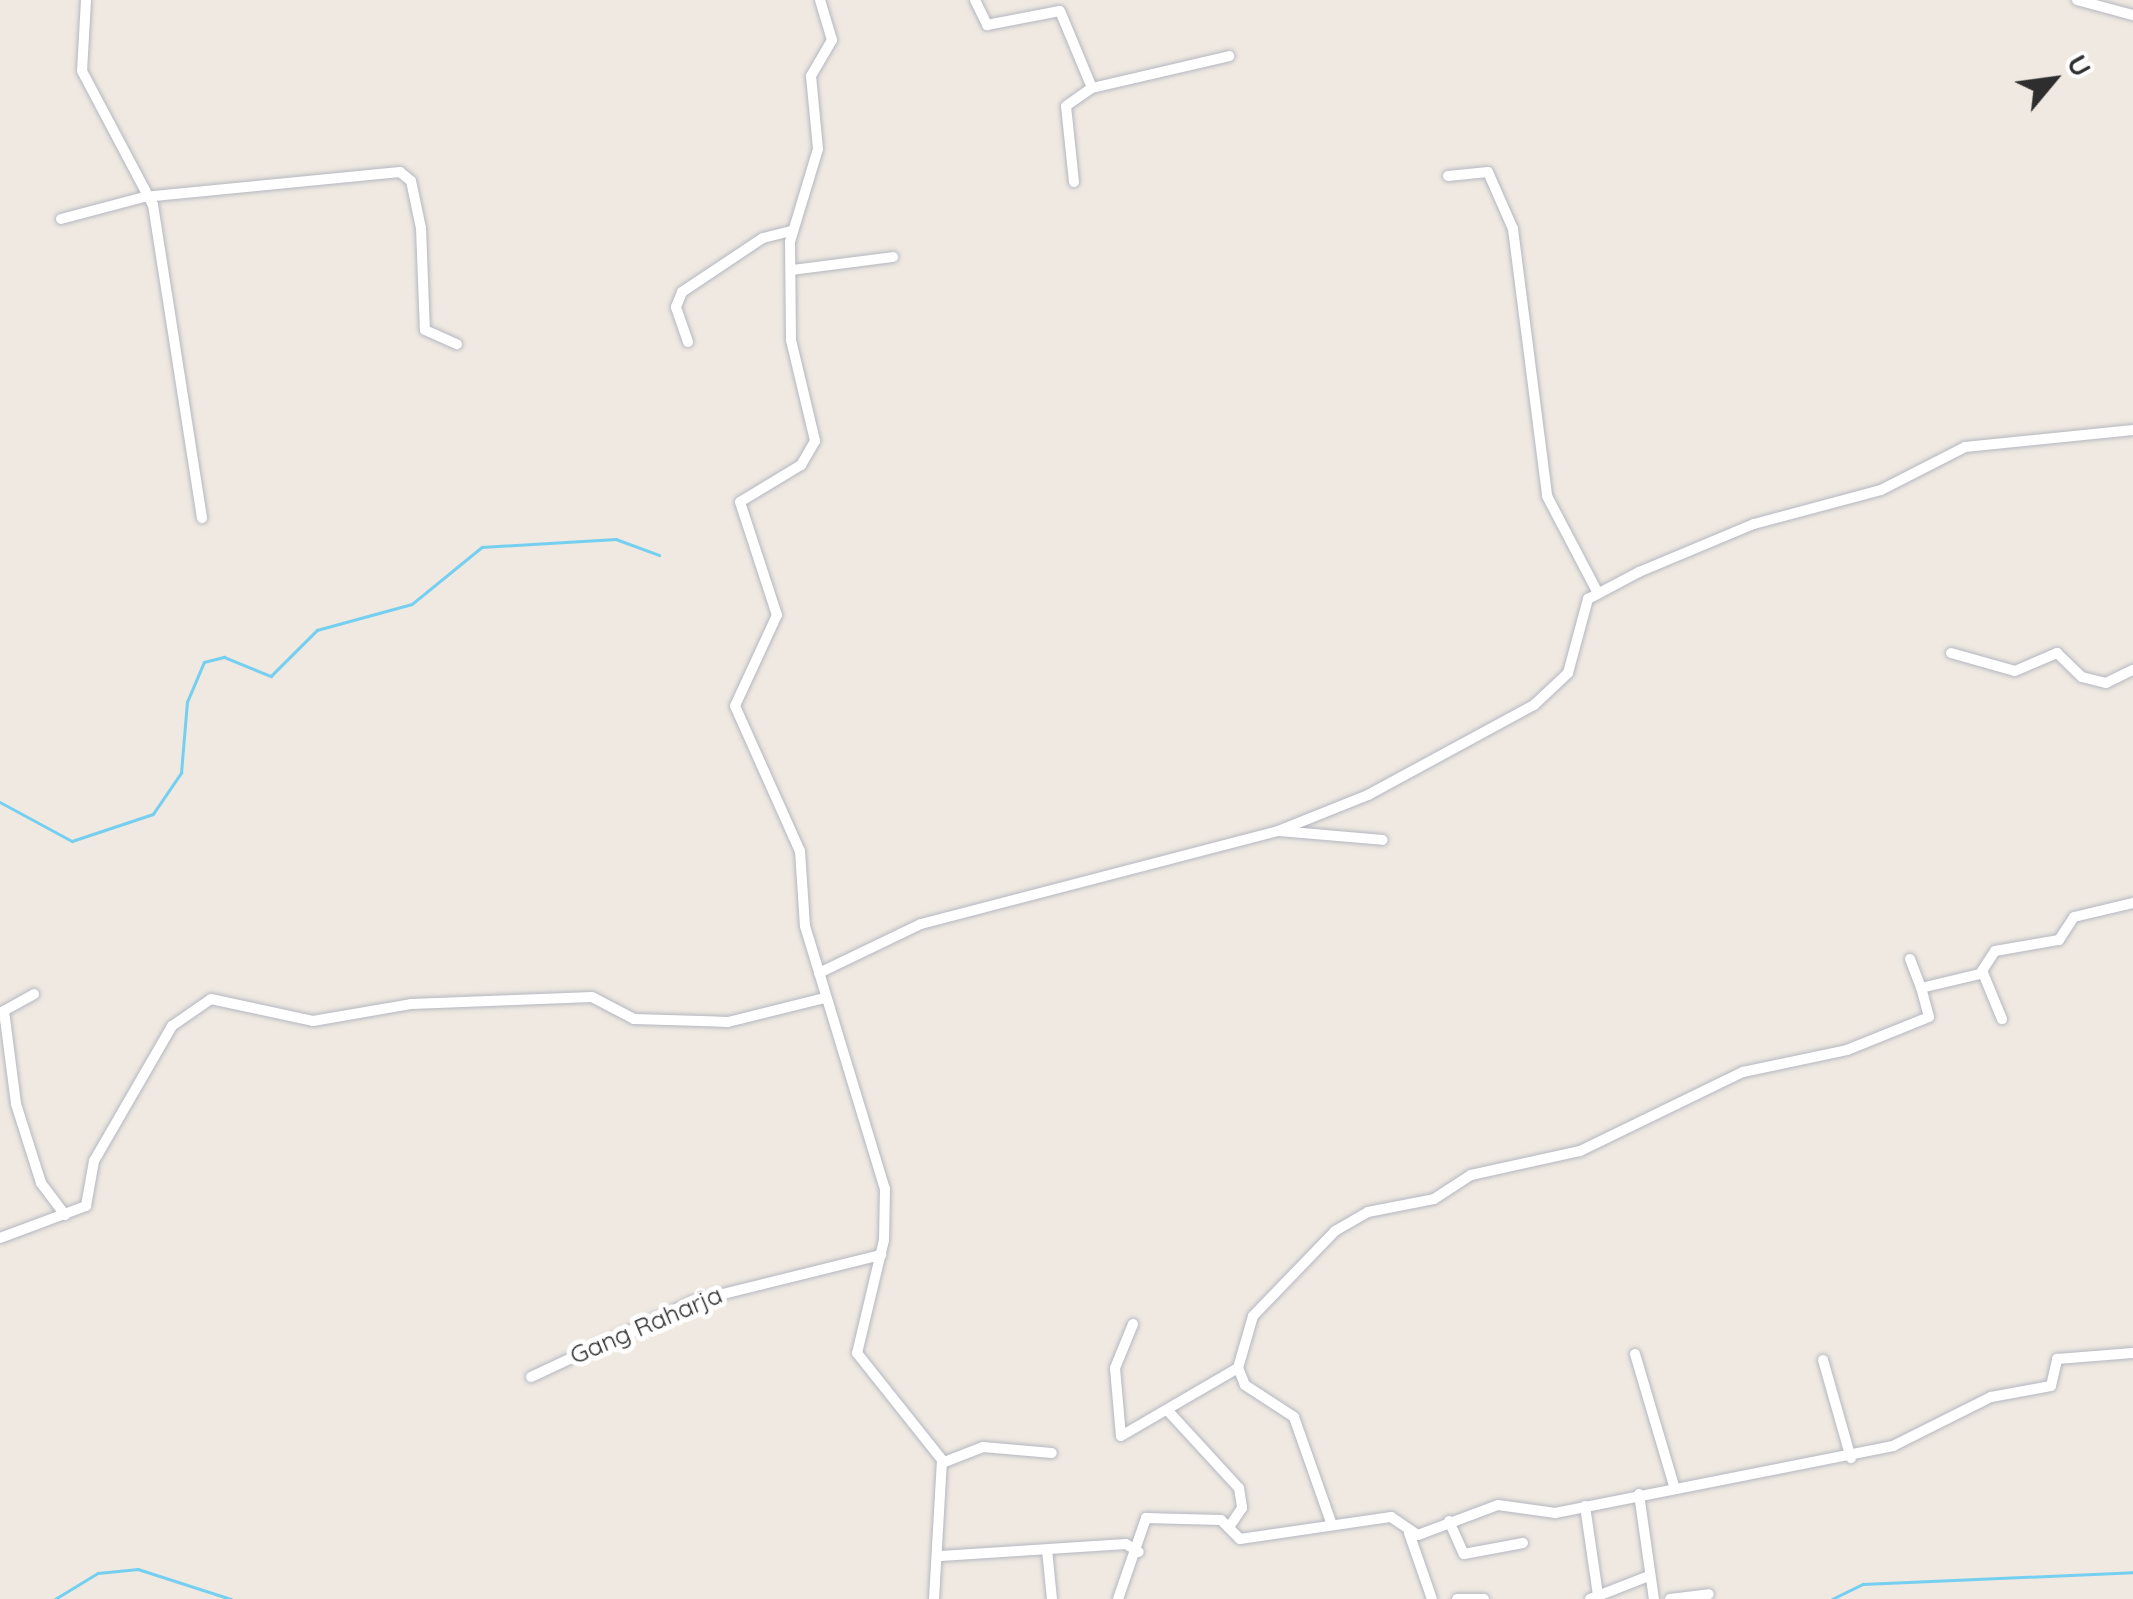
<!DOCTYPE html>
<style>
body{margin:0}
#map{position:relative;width:2133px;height:1599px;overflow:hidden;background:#efe9e1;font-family:Quicksand,sans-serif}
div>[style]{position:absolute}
.stream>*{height:2.5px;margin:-1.25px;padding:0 1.25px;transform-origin:1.25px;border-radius:1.25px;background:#75cff0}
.roads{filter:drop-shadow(0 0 2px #b4b7c1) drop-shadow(0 0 2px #b4b7c1)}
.minor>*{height:10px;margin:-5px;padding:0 5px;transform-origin:5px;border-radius:5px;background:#fff}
span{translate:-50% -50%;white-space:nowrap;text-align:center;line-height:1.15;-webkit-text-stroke:10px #fff;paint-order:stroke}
.street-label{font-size:25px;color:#2e2e2e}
.north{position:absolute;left:2003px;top:30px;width:100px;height:100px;-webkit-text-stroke:8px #fff;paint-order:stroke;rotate:61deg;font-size:28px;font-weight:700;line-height:40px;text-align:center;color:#2e2e2e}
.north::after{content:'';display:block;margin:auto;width:35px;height:45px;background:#2e2e2e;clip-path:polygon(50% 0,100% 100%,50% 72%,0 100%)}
</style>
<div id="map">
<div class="stream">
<div style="left:0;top:802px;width:82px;rotate:28.4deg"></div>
<div style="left:72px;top:841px;width:85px;rotate:-18.4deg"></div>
<div style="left:153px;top:814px;width:50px;rotate:-55.7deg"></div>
<div style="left:181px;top:773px;width:71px;rotate:-85.2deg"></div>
<div style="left:187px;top:702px;width:43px;rotate:-67deg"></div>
<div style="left:204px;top:662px;width:21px;rotate:-14deg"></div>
<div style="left:224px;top:657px;width:51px;rotate:22deg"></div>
<div style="left:271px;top:676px;width:65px;rotate:-45deg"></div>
<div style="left:317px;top:630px;width:98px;rotate:-15.3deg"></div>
<div style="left:412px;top:604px;width:90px;rotate:-39.2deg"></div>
<div style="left:482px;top:547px;width:134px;rotate:-3.4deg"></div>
<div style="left:616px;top:539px;width:46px;rotate:20.4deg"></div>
<div style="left:55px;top:1599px;width:50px;rotate:-31.2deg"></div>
<div style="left:98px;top:1573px;width:40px;rotate:-5.7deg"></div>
<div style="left:138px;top:1569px;width:98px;rotate:17.9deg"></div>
<div style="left:1832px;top:1599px;width:34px;rotate:-26deg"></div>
<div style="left:1863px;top:1584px;width:270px;rotate:-2.5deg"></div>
</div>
<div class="roads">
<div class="minor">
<div style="left:86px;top:0;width:71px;rotate:93.2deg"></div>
<div style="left:82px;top:71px;width:152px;rotate:62.1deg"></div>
<div style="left:153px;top:205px;width:317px;rotate:81.1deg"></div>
<div style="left:820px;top:0;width:42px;rotate:73.3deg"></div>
<div style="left:832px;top:40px;width:42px;rotate:120.3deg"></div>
<div style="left:811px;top:76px;width:73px;rotate:84.5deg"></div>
<div style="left:818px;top:149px;width:97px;rotate:106.8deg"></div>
<div style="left:790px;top:242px;width:98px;rotate:89.4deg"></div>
<div style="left:791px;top:340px;width:104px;rotate:76.6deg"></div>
<div style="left:815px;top:441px;width:28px;rotate:120deg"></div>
<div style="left:801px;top:465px;width:71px;rotate:148.8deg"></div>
<div style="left:740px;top:502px;width:119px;rotate:71.9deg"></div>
<div style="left:777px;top:615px;width:100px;rotate:114.8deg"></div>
<div style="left:735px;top:706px;width:159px;rotate:65.9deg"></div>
<div style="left:800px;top:851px;width:75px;rotate:86.2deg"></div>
<div style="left:805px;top:926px;width:275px;rotate:73.1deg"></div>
<div style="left:885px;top:1189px;width:51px;rotate:91.1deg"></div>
<div style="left:884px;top:1240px;width:116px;rotate:103.4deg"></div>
<div style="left:857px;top:1353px;width:137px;rotate:51.5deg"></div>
<div style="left:942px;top:1460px;width:139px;rotate:93.3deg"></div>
<div style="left:975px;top:0;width:28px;rotate:64deg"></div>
<div style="left:987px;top:25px;width:74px;rotate:-10.9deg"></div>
<div style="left:1060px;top:11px;width:83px;rotate:67.4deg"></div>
<div style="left:1092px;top:88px;width:141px;rotate:-13.1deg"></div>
<div style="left:2077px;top:0;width:58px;rotate:15deg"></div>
<div style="left:1448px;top:176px;width:40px;rotate:-5.7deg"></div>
<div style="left:1488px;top:172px;width:62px;rotate:66.3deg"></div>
<div style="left:1513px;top:229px;width:269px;rotate:82.7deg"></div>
<div style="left:1547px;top:496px;width:110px;rotate:62.3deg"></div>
<div style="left:1074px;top:182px;width:76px;rotate:-96deg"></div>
<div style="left:1066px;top:106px;width:32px;rotate:-35deg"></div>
<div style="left:61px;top:219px;width:86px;rotate:-14.8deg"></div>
<div style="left:144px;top:197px;width:257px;rotate:-5.6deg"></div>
<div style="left:400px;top:172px;width:14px;rotate:39deg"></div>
<div style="left:411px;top:181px;width:48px;rotate:78deg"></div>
<div style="left:421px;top:228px;width:102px;rotate:87.8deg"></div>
<div style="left:425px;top:330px;width:35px;rotate:24deg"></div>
<div style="left:792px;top:270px;width:102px;rotate:-7.3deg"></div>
<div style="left:688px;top:342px;width:37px;rotate:-109deg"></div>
<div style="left:676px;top:307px;width:16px;rotate:-68deg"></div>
<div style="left:682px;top:292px;width:97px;rotate:-33.7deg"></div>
<div style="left:763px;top:238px;width:30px;rotate:-14deg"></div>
<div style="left:1951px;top:653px;width:66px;rotate:15.7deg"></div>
<div style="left:2015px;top:671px;width:46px;rotate:-23.2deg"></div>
<div style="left:2057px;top:653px;width:35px;rotate:44deg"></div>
<div style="left:2082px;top:677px;width:25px;rotate:14deg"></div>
<div style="left:2106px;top:683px;width:30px;rotate:-26deg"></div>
<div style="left:1279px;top:831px;width:104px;rotate:4.9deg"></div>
<div style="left:1910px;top:959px;width:31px;rotate:69deg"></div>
<div style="left:819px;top:973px;width:113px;rotate:-25.7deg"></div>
<div style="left:921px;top:924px;width:369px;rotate:-14.6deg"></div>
<div style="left:1278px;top:831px;width:97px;rotate:-21.8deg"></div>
<div style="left:1368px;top:795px;width:189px;rotate:-28.5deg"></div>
<div style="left:1534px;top:705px;width:47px;rotate:-43.3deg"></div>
<div style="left:1568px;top:673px;width:77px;rotate:-74.9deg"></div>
<div style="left:1588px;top:599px;width:58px;rotate:-27.9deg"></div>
<div style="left:1639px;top:572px;width:125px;rotate:-22.7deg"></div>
<div style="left:1754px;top:524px;width:131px;rotate:-15deg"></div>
<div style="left:1881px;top:490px;width:94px;rotate:-27.1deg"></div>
<div style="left:1965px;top:447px;width:169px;rotate:-5.8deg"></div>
<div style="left:1983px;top:973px;width:50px;rotate:67.6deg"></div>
<div style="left:4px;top:1011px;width:94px;rotate:82.6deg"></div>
<div style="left:16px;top:1104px;width:83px;rotate:72.4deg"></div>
<div style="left:41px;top:1183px;width:40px;rotate:53deg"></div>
<div style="left:0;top:1013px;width:39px;rotate:-29deg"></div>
<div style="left:0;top:1238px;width:92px;rotate:-20.4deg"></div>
<div style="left:86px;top:1206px;width:46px;rotate:-79.9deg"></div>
<div style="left:94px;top:1161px;width:156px;rotate:-60deg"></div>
<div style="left:172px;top:1026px;width:47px;rotate:-34.7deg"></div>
<div style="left:211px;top:999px;width:104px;rotate:12.2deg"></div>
<div style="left:313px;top:1021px;width:99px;rotate:-9.8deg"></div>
<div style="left:411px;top:1004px;width:181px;rotate:-2.2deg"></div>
<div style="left:592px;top:997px;width:47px;rotate:27.6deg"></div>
<div style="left:634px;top:1019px;width:94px;rotate:1.8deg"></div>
<div style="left:728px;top:1022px;width:99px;rotate:-14deg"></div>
<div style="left:1133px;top:1324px;width:48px;rotate:112.2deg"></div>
<div style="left:1115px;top:1368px;width:68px;rotate:85deg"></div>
<div style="left:1121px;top:1436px;width:135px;rotate:-30.2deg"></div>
<div style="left:1635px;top:1354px;width:138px;rotate:73.5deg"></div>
<div style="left:1823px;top:1360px;width:102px;rotate:74.1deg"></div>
<div style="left:531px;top:1377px;width:177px;rotate:-25.1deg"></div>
<div style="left:691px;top:1302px;width:196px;rotate:-13.9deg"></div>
<div style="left:1169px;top:1412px;width:103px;rotate:47.4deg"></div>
<div style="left:1239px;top:1488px;width:20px;rotate:81deg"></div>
<div style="left:1242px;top:1508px;width:23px;rotate:124deg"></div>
<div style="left:942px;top:1463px;width:44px;rotate:-21.3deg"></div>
<div style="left:983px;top:1447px;width:69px;rotate:5deg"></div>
<div style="left:1639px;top:1494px;width:106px;rotate:81.9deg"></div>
<div style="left:1585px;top:1506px;width:90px;rotate:81.7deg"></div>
<div style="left:1449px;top:1521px;width:36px;rotate:66deg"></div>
<div style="left:1464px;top:1554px;width:60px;rotate:-10.6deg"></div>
<div style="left:1332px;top:1525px;width:114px;rotate:-109.4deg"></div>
<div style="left:1294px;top:1417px;width:59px;rotate:-146.9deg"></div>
<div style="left:1245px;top:1385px;width:18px;rotate:-112deg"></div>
<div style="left:1238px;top:1368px;width:54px;rotate:-73.9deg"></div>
<div style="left:1253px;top:1316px;width:118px;rotate:-46deg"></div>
<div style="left:1335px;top:1231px;width:38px;rotate:-30deg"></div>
<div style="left:1368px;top:1212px;width:67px;rotate:-11.1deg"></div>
<div style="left:1434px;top:1199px;width:44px;rotate:-33deg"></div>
<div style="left:1471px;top:1175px;width:112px;rotate:-12.4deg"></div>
<div style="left:1580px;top:1151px;width:181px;rotate:-25.9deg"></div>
<div style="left:1743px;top:1072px;width:106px;rotate:-11.9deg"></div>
<div style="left:1847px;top:1050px;width:88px;rotate:-21.9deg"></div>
<div style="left:1929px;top:1017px;width:30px;rotate:-105deg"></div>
<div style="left:1921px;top:988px;width:61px;rotate:-13.3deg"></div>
<div style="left:1980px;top:974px;width:27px;rotate:-57deg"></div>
<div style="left:1995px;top:951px;width:65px;rotate:-9.8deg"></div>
<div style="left:2059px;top:940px;width:27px;rotate:-57deg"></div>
<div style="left:2074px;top:917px;width:61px;rotate:-13.3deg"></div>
<div style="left:1409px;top:1533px;width:70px;rotate:70.8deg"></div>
<div style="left:1047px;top:1550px;width:49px;rotate:84.2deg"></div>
<div style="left:941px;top:1556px;width:185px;rotate:-3.7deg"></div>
<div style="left:1126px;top:1544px;width:15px;rotate:32deg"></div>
<div style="left:1118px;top:1599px;width:86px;rotate:-70.9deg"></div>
<div style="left:1146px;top:1518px;width:75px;rotate:1.5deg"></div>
<div style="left:1221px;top:1520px;width:27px;rotate:45deg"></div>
<div style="left:1240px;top:1539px;width:153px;rotate:-8.3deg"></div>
<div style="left:1391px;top:1517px;width:32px;rotate:34deg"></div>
<div style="left:1418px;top:1535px;width:85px;rotate:-20.6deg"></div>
<div style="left:1498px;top:1505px;width:58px;rotate:8deg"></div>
<div style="left:1555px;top:1513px;width:345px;rotate:-11.2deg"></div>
<div style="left:1893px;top:1446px;width:110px;rotate:-26.6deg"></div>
<div style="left:1991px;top:1397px;width:61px;rotate:-10.4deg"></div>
<div style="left:2051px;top:1386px;width:28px;rotate:-77deg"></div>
<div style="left:2057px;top:1359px;width:76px;rotate:-4.5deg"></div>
<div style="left:1457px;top:1599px;width:27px"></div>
<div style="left:1590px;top:1599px;width:60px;rotate:-21.4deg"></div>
<div style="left:1670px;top:1599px;width:39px;rotate:-7deg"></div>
</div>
</div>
<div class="street-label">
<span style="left:646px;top:1325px;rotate:-23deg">Gang Raharja</span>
</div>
<div class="north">U</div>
</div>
